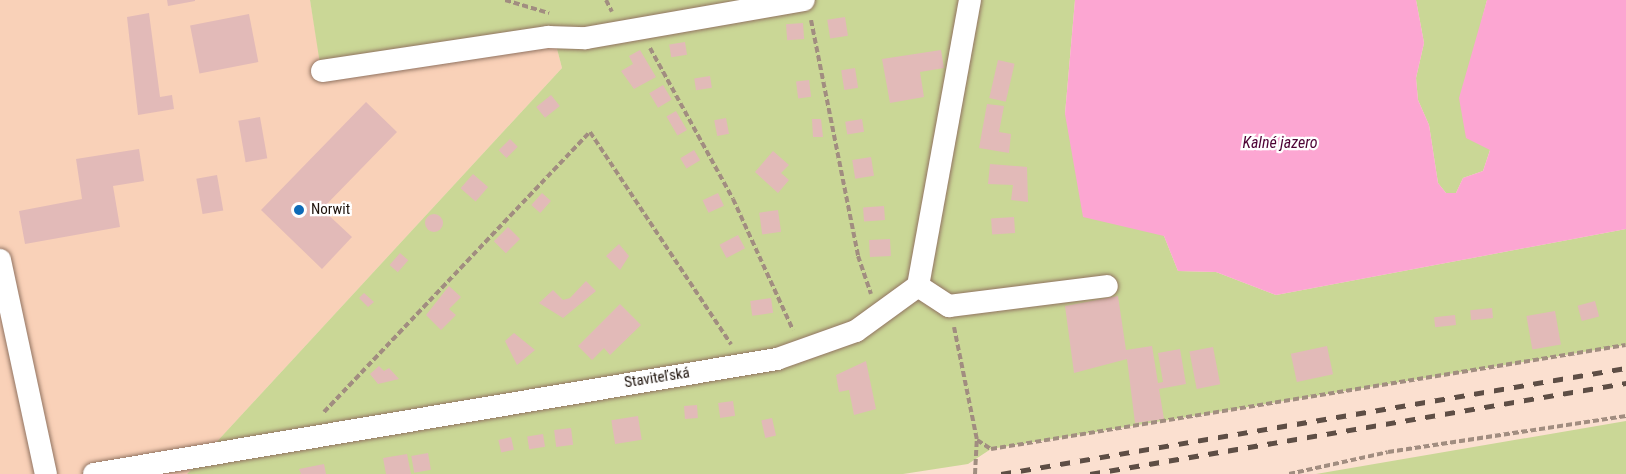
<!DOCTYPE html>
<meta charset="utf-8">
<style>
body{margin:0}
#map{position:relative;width:1626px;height:474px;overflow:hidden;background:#fbe0d0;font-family:"Roboto Condensed",sans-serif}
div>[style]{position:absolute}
.built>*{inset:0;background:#f9d1b8}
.green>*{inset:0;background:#cad796}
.water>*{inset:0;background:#fca6d2}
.building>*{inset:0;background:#e2bab8;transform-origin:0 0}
.round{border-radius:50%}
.path>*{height:4px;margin-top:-2px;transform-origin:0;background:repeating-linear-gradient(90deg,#a18d80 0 6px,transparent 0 9px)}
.roads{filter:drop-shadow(0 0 2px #917361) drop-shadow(0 0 2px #917361)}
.minor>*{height:22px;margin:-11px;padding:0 11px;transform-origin:11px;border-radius:11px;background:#fff}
.rail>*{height:4.5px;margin-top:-2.25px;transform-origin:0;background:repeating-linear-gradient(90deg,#5e4e45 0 10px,transparent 0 20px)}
.dots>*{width:16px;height:16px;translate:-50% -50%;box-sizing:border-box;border:3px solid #fff;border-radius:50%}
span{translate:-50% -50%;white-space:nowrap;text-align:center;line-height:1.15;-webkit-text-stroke:4.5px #fff;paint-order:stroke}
.poi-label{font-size:15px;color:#1f140d}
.left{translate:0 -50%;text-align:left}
.street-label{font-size:15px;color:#1f140d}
.water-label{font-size:16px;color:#4e0234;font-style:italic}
</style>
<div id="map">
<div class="built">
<div style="clip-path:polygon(0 0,310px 0,321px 64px,551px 26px,562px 68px,187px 474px,0 474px)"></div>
</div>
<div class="green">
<div style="clip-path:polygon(310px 0,1075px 0,1065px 114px,1164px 236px,1178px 271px,1216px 272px,1276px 295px,1626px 229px,1626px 345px,991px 449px,968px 464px,903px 474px,187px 474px,562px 68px,551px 26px,320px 64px)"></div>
<div style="clip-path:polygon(1416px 0,1487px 0,1475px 47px,1490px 150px,1483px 171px,1463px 178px,1456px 193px,1446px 193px,1438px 183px,1429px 125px,1418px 100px,1416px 78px,1424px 43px)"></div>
<div style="clip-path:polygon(1626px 421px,1626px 474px,1316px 474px)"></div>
</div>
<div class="water">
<div style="clip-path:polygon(1075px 0,1416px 0,1424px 43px,1416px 78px,1418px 100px,1429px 125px,1438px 183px,1446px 193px,1456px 193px,1463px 178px,1483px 171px,1490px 150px,1466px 138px,1459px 98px,1487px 0,1626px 0,1626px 229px,1276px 295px,1216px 272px,1178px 271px,1164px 236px,1083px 217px,1065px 114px)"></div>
</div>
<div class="building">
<div style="clip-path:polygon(167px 0,195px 0,195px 1px,168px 6px)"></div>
<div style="clip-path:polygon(149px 13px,160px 97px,172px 95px,174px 109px,138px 115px,127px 17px)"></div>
<div style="left:249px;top:14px;width:49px;height:60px;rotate:79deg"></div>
<div style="left:845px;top:17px;width:19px;height:18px;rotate:81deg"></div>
<div style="left:803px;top:23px;width:16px;height:17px;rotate:86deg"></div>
<div style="left:685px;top:42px;width:13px;height:16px;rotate:81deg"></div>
<div style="clip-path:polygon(640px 50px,656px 77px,634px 89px,621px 71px,633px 64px,629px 56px)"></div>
<div style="clip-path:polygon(941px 50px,944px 68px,920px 72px,924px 97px,890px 103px,882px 59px)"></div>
<div style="left:998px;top:60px;width:17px;height:39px;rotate:13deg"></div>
<div style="left:855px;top:68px;width:20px;height:14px;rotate:81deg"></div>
<div style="left:710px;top:76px;width:12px;height:16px;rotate:81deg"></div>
<div style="left:809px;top:80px;width:17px;height:13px;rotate:83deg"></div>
<div style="left:663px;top:85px;width:17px;height:16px;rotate:59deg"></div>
<div style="left:551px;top:95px;width:14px;height:19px;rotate:51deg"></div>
<div style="clip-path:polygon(366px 102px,397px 132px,322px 209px,352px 237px,322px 269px,261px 210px)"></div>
<div style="clip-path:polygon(987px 104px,1004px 106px,999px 132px,1011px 134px,1009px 153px,979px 148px)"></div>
<div style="left:676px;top:111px;width:22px;height:11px;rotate:60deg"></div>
<div style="left:260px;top:117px;width:42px;height:22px;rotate:80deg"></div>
<div style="left:726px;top:118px;width:16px;height:12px;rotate:79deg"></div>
<div style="clip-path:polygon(812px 119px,821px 119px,823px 137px,813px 137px)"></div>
<div style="left:862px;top:119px;width:13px;height:17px;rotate:81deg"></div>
<div style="left:510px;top:139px;width:11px;height:16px;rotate:45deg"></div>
<div style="clip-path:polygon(139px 149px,144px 181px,113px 186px,120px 227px,25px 244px,19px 211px,82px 199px,76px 159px)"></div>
<div style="left:694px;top:150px;width:12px;height:16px;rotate:59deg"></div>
<div style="clip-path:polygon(773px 151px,789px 165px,781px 173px,789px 180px,778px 193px,755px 172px)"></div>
<div style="left:871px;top:157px;width:19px;height:19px;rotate:81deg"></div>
<div style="clip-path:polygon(990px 164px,1027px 167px,1028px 202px,1011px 200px,1013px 185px,988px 184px)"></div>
<div style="left:473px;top:174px;width:20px;height:19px;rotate:41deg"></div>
<div style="left:217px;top:175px;width:36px;height:21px;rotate:80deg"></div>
<div style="left:542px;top:193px;width:12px;height:16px;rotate:42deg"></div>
<div style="left:718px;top:193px;width:14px;height:17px;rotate:65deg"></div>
<div style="left:884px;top:206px;width:14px;height:21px;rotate:86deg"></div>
<div style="left:778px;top:210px;width:22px;height:19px;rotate:82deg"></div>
<div class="round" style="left:425px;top:214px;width:18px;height:18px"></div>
<div style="left:1014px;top:217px;width:16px;height:23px;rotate:86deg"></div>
<div style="left:508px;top:227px;width:17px;height:20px;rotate:45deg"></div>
<div style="left:738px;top:235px;width:15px;height:21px;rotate:62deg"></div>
<div style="left:890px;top:239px;width:17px;height:21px;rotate:87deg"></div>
<div style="clip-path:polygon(619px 244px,629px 256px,620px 270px,606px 256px)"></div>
<div style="left:400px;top:253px;width:11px;height:16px;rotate:41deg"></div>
<div style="clip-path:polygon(586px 281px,596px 291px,563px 318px,539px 303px,553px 290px,563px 300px,570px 298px)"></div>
<div style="clip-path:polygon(449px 286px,461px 297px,449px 309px,456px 315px,441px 330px,426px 315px)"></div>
<div style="clip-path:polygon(364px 293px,374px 302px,368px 307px,359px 298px)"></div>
<div style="clip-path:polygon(1118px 296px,1126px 350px,1152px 346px,1158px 383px,1163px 382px,1158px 353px,1180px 349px,1186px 384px,1159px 389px,1164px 419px,1135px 423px,1127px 359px,1074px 373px,1065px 306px)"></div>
<div style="left:771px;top:298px;width:15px;height:21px;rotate:82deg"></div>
<div style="left:1595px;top:301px;width:16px;height:18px;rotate:75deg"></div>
<div style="clip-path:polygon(620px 304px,641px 325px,610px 355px,604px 348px,592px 360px,578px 346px)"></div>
<div style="left:1492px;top:308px;width:10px;height:22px;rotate:84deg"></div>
<div style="left:1555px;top:311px;width:34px;height:29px;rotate:80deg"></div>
<div style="left:1455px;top:315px;width:10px;height:21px;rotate:84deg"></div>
<div style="clip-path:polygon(514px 333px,535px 350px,517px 365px,505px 341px)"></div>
<div style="left:1327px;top:346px;width:29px;height:37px;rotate:78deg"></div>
<div style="left:1213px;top:347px;width:38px;height:24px;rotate:79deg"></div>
<div style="clip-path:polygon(866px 361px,876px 409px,854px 415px,849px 390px,839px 392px,836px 375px)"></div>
<div style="clip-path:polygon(379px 366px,384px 371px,389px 368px,399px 379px,378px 384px,370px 374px)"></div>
<div style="left:733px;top:401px;width:15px;height:15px;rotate:82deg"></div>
<div style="left:697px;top:405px;width:13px;height:13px;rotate:86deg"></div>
<div style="left:638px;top:416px;width:24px;height:27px;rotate:81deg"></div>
<div style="left:772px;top:418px;width:18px;height:11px;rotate:77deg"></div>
<div style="left:571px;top:428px;width:17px;height:17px;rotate:83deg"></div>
<div style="left:543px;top:434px;width:13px;height:16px;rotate:81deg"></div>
<div style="left:511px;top:437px;width:13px;height:13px;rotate:77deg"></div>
<div style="left:428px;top:453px;width:17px;height:17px;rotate:80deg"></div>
<div style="clip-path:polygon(407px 454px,411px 474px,386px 474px,383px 458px)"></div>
<div style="clip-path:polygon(324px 464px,326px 474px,301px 474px,299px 469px)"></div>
</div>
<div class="path">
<div style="left:505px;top:0;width:46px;rotate:16.5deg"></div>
<div style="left:606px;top:0;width:13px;rotate:63deg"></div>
<div style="left:811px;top:20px;width:241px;rotate:78.7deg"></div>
<div style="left:858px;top:256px;width:40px;rotate:71.1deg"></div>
<div style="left:650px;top:48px;width:172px;rotate:61.2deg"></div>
<div style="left:733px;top:199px;width:144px;rotate:65.4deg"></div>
<div style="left:954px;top:327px;width:115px;rotate:78.5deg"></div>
<div style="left:977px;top:440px;width:17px;rotate:33deg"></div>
<div style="left:991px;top:449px;width:643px;rotate:-9.3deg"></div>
<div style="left:324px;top:412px;width:386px;rotate:-46.5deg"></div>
<div style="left:590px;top:132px;width:255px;rotate:56.4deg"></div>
<div style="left:975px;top:474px;width:34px;rotate:-87deg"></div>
<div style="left:1289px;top:474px;width:101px;rotate:-12.5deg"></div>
<div style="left:1388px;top:452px;width:241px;rotate:-8.6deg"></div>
</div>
<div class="roads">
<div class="minor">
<div style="left:322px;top:71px;width:229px;rotate:-8.6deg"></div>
<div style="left:548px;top:37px;width:38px;rotate:2deg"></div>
<div style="left:586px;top:38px;width:221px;rotate:-9.9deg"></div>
<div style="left:0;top:260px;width:219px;rotate:77.9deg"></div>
<div style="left:918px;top:286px;width:37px;rotate:33deg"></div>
<div style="left:949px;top:306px;width:159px;rotate:-7.2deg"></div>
<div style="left:94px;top:474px;width:693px;rotate:-9.56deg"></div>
<div style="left:777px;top:359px;width:84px;rotate:-19.5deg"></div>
<div style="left:856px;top:331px;width:77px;rotate:-36deg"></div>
<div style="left:918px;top:286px;width:291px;rotate:-79.7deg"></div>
</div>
</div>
<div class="rail">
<div style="left:1001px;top:474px;width:634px;rotate:-9.63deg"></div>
<div style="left:1090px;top:474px;width:544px;rotate:-9.64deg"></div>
</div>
<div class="dots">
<div style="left:299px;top:210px;background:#0d6ab7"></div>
</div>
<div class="poi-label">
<span class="left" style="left:311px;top:210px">Norwit</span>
</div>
<div class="street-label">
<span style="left:657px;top:378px;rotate:-9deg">Staviteľská</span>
</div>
<div class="water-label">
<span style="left:1280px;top:143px">Kalné jazero</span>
</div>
</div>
